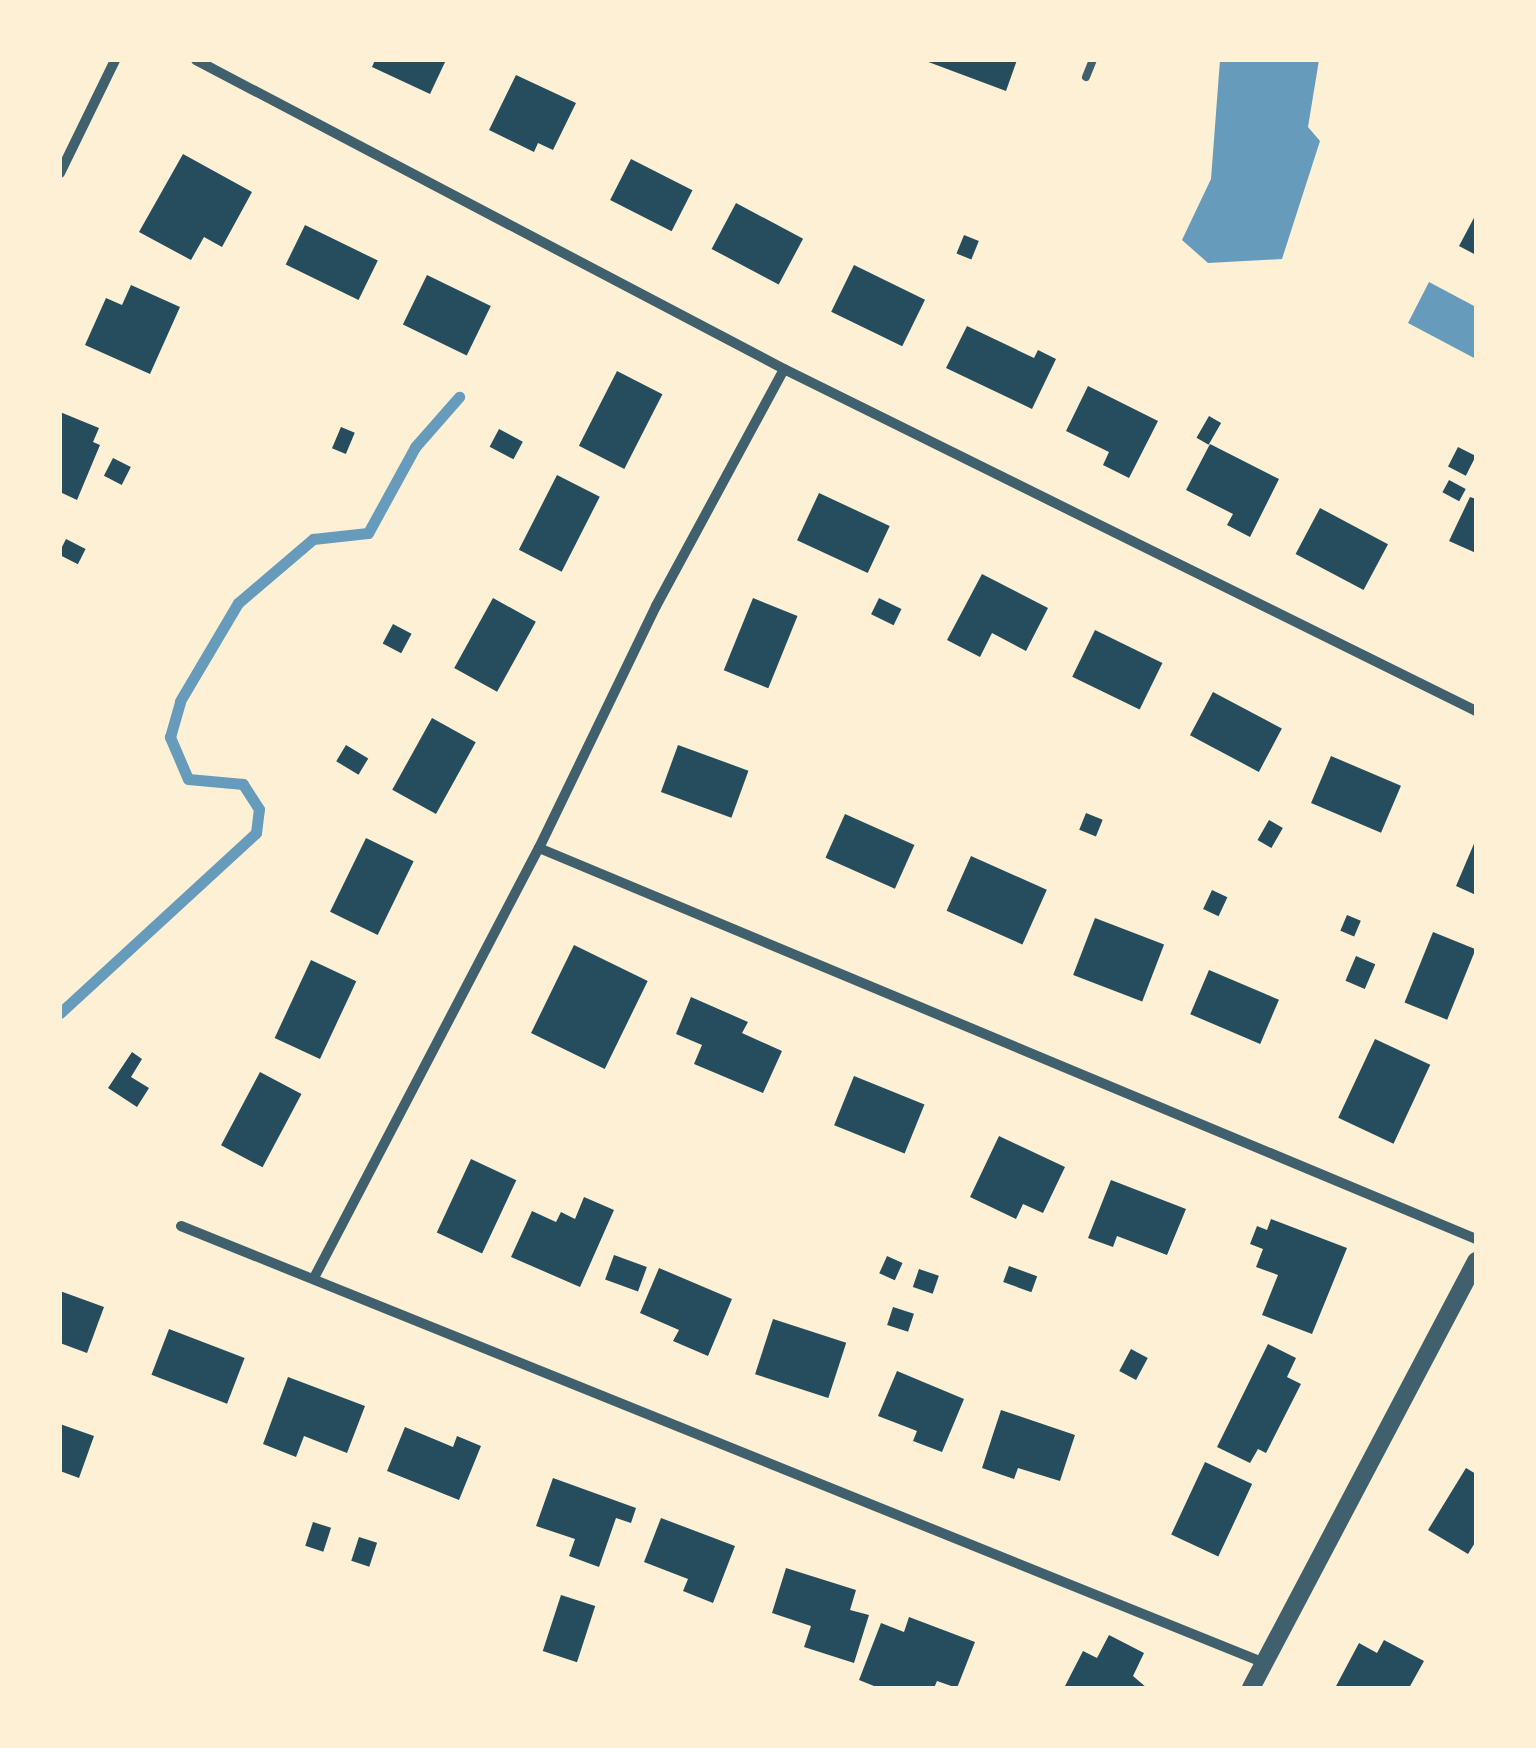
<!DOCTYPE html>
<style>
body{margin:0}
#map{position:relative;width:1536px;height:1748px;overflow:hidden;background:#fdf0d5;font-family:Helvetica,sans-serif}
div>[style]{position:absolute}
.water>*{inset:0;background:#669bbc}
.stream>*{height:11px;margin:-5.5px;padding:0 5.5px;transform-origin:5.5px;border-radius:5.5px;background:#669bbc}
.building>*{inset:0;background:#264d5e;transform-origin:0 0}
.service>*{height:8px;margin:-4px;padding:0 4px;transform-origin:4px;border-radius:4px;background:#3f606c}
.minor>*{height:10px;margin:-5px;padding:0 5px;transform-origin:5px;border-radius:5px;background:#3f606c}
.tertiary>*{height:18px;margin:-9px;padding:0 9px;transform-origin:9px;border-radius:9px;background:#3f606c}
span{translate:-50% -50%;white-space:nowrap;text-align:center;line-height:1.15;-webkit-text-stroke:10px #fdf0d5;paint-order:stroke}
.frame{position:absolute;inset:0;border:62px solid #fdf0d5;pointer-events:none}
</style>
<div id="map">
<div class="water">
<div style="clip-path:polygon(1220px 60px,1319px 60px,1308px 127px,1320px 141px,1282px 259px,1208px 263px,1182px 240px,1211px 179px)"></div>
<div style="clip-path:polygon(1429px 282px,1476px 307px,1476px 359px,1408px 323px)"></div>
</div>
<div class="stream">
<div style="left:60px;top:1013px;width:266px;rotate:-42.6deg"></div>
<div style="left:256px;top:833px;width:24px;rotate:-83deg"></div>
<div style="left:259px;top:809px;width:30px;rotate:-123deg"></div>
<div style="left:243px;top:784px;width:55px;rotate:-174.8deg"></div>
<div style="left:188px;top:779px;width:46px;rotate:-113.2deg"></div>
<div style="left:170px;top:737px;width:37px;rotate:-74deg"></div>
<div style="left:180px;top:701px;width:114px;rotate:-59.4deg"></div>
<div style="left:238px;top:603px;width:99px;rotate:-40.5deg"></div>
<div style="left:313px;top:539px;width:55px;rotate:-6.2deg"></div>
<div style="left:368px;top:533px;width:98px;rotate:-61.3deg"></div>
<div style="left:415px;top:447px;width:67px;rotate:-48.7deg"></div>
</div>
<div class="building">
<div style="clip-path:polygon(375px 60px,446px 60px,430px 94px,372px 67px)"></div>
<div style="clip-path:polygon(923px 60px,1017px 60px,1006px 91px)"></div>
<div style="clip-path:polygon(516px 75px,576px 103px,553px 150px,538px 143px,534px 152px,489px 130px)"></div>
<div style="clip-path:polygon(183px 154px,252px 192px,222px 247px,204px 237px,191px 260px,139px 232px)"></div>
<div style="left:631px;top:159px;width:69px;height:46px;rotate:27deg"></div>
<div style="left:736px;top:203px;width:76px;height:52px;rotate:28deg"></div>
<div style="clip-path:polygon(1476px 214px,1476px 255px,1459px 246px)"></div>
<div style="left:305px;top:225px;width:81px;height:44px;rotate:26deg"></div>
<div style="left:964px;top:235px;width:16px;height:20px;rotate:22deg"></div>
<div style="left:854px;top:265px;width:79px;height:52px;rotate:26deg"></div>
<div style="left:427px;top:275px;width:71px;height:55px;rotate:26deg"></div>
<div style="clip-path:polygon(131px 285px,180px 307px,150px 374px,85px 345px,106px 298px,122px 305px)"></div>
<div style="clip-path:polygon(967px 326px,1034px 358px,1038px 350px,1056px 359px,1032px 409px,946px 368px)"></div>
<div style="left:617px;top:371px;width:51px;height:84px;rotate:27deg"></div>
<div style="clip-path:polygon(1088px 386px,1158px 421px,1129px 478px,1103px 465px,1109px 452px,1066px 431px)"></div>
<div style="clip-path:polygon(60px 412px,99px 428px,93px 442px,100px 445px,77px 500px,60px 492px)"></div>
<div style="left:1209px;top:416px;width:14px;height:25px;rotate:30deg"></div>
<div style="left:341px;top:427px;width:15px;height:23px;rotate:23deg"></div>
<div style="left:499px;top:429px;width:27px;height:20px;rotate:28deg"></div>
<div style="clip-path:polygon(1210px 444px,1279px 479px,1250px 537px,1227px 525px,1233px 514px,1186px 490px)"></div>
<div style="left:1458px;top:447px;width:20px;height:22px;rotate:27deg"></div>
<div style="left:113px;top:458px;width:20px;height:20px;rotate:27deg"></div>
<div style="left:557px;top:475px;width:48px;height:84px;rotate:27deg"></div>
<div style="left:1449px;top:480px;width:19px;height:14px;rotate:28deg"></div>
<div style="left:819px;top:493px;width:78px;height:52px;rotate:25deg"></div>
<div style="clip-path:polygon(1470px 497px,1476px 499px,1476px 553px,1449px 541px)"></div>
<div style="left:1320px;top:508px;width:77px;height:52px;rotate:28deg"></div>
<div style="left:66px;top:539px;width:22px;height:17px;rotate:27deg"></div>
<div style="clip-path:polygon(982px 574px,1048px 608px,1026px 651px,992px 633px,980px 657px,947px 640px)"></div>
<div style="left:493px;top:598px;width:49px;height:80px;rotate:29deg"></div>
<div style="left:753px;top:598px;width:48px;height:78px;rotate:22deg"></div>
<div style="left:879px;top:598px;width:25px;height:18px;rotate:26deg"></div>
<div style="left:393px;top:624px;width:21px;height:22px;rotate:28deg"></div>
<div style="left:1095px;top:630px;width:75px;height:52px;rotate:26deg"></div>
<div style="left:1213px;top:692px;width:78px;height:49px;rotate:28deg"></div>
<div style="left:432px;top:718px;width:50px;height:82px;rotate:29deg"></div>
<div style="left:346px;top:745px;width:26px;height:19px;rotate:31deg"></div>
<div style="left:678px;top:745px;width:75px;height:50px;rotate:20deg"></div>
<div style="left:1331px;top:756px;width:76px;height:51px;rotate:23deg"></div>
<div style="left:1086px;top:813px;width:18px;height:18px;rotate:22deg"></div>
<div style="left:845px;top:814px;width:76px;height:48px;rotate:24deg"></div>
<div style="left:1269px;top:820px;width:16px;height:23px;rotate:30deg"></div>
<div style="left:366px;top:838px;width:53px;height:82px;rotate:26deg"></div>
<div style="clip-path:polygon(1476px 839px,1476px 895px,1456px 886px)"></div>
<div style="left:971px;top:856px;width:83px;height:60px;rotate:24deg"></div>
<div style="left:1212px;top:890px;width:17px;height:21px;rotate:25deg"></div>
<div style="left:1347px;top:915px;width:15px;height:17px;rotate:23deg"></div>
<div style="left:1095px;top:918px;width:74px;height:61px;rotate:21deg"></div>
<div style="left:1433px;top:932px;width:46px;height:76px;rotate:22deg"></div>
<div style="left:574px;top:945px;width:82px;height:98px;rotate:26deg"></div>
<div style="left:1356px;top:956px;width:21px;height:27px;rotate:23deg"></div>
<div style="left:311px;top:960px;width:50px;height:86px;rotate:25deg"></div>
<div style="left:1209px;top:970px;width:76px;height:48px;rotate:23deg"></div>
<div style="clip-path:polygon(691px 997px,748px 1022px,742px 1033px,782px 1051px,763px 1093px,694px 1064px,702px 1045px,676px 1034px)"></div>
<div style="left:1375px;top:1039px;width:61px;height:87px;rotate:25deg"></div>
<div style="clip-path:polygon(132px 1052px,142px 1059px,131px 1077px,149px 1088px,137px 1107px,108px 1088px)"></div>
<div style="left:260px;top:1072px;width:47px;height:83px;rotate:28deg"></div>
<div style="left:854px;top:1076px;width:76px;height:53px;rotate:22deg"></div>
<div style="clip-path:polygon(999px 1136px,1065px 1167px,1043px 1213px,1023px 1204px,1016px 1219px,970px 1197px)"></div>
<div style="left:471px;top:1159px;width:50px;height:81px;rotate:25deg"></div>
<div style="clip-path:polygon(1111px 1180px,1186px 1209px,1167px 1255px,1117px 1236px,1113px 1247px,1088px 1238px)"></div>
<div style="clip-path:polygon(584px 1197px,614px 1210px,580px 1287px,511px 1257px,532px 1211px,556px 1222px,561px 1212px,575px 1219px)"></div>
<div style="clip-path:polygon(1271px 1219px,1347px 1248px,1312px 1334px,1262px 1315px,1278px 1275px,1256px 1267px,1263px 1249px,1250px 1244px,1257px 1226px,1267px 1230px)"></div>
<div style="left:614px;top:1255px;width:35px;height:26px;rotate:20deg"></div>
<div style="left:887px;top:1256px;width:17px;height:19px;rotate:24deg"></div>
<div style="left:1009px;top:1266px;width:30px;height:17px;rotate:20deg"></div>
<div style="clip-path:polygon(659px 1268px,732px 1299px,708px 1356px,673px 1341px,679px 1330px,640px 1313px)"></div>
<div style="left:919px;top:1269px;width:21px;height:19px;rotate:19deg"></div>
<div style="clip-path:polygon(60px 1291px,104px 1307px,87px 1353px,60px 1343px)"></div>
<div style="left:893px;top:1307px;width:22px;height:19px;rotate:18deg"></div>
<div style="left:773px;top:1319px;width:77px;height:58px;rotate:18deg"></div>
<div style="left:169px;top:1329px;width:81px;height:49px;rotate:21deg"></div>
<div style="clip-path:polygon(1268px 1344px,1296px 1358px,1287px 1377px,1301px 1384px,1266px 1453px,1258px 1449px,1250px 1463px,1217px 1447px)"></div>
<div style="left:1131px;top:1349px;width:19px;height:25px;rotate:28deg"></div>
<div style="clip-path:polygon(897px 1371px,964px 1399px,942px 1452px,913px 1441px,917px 1431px,878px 1416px)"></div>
<div style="clip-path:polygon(288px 1377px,365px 1406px,347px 1453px,304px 1436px,296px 1457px,263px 1444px)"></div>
<div style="clip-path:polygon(1001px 1410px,1075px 1435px,1060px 1481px,1018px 1468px,1014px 1479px,982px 1468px)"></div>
<div style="clip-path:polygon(60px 1424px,94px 1436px,79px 1478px,60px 1471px)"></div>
<div style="clip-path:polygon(405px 1427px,453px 1447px,457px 1436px,481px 1446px,459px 1500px,387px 1471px)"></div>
<div style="left:1205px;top:1462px;width:52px;height:80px;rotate:25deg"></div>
<div style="clip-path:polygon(1466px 1468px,1476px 1474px,1476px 1541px,1468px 1554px,1428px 1530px)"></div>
<div style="clip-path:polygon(553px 1478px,636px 1508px,631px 1523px,616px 1518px,599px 1567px,569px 1556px,575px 1539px,536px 1526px)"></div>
<div style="clip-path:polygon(661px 1518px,735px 1546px,713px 1603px,683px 1591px,688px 1579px,644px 1562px)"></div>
<div style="left:313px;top:1522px;width:19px;height:25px;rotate:18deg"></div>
<div style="left:359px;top:1537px;width:19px;height:25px;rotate:18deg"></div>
<div style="clip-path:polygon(786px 1568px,856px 1590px,850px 1610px,869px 1615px,854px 1663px,804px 1647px,811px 1626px,772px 1613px)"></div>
<div style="left:561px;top:1595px;width:36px;height:59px;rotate:18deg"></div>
<div style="clip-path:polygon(909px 1617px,975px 1642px,957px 1688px,937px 1681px,934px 1688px,879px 1688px,859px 1680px,881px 1623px,904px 1632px)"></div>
<div style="clip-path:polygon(1109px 1635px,1144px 1653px,1133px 1676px,1147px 1688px,1064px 1688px,1083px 1651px,1097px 1658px)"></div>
<div style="clip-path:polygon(1384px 1640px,1424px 1661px,1409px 1688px,1335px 1688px,1359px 1643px,1377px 1653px)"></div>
</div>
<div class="service">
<div style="left:1086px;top:77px;width:18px;rotate:-68deg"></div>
</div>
<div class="minor">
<div style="left:196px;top:60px;width:664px;rotate:27.72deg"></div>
<div style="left:784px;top:369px;width:772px;rotate:26.3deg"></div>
<div style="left:60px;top:173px;width:126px;rotate:-64deg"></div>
<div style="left:539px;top:848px;width:1015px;rotate:22.65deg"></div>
<div style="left:181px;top:1226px;width:1168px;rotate:21.97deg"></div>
<div style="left:315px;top:1276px;width:483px;rotate:-62.4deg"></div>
<div style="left:539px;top:848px;width:269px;rotate:-64.2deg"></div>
<div style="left:656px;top:606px;width:269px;rotate:-61.6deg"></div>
</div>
<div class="tertiary">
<div style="left:1251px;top:1688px;width:483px;rotate:-62.2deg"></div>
</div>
<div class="frame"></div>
</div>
